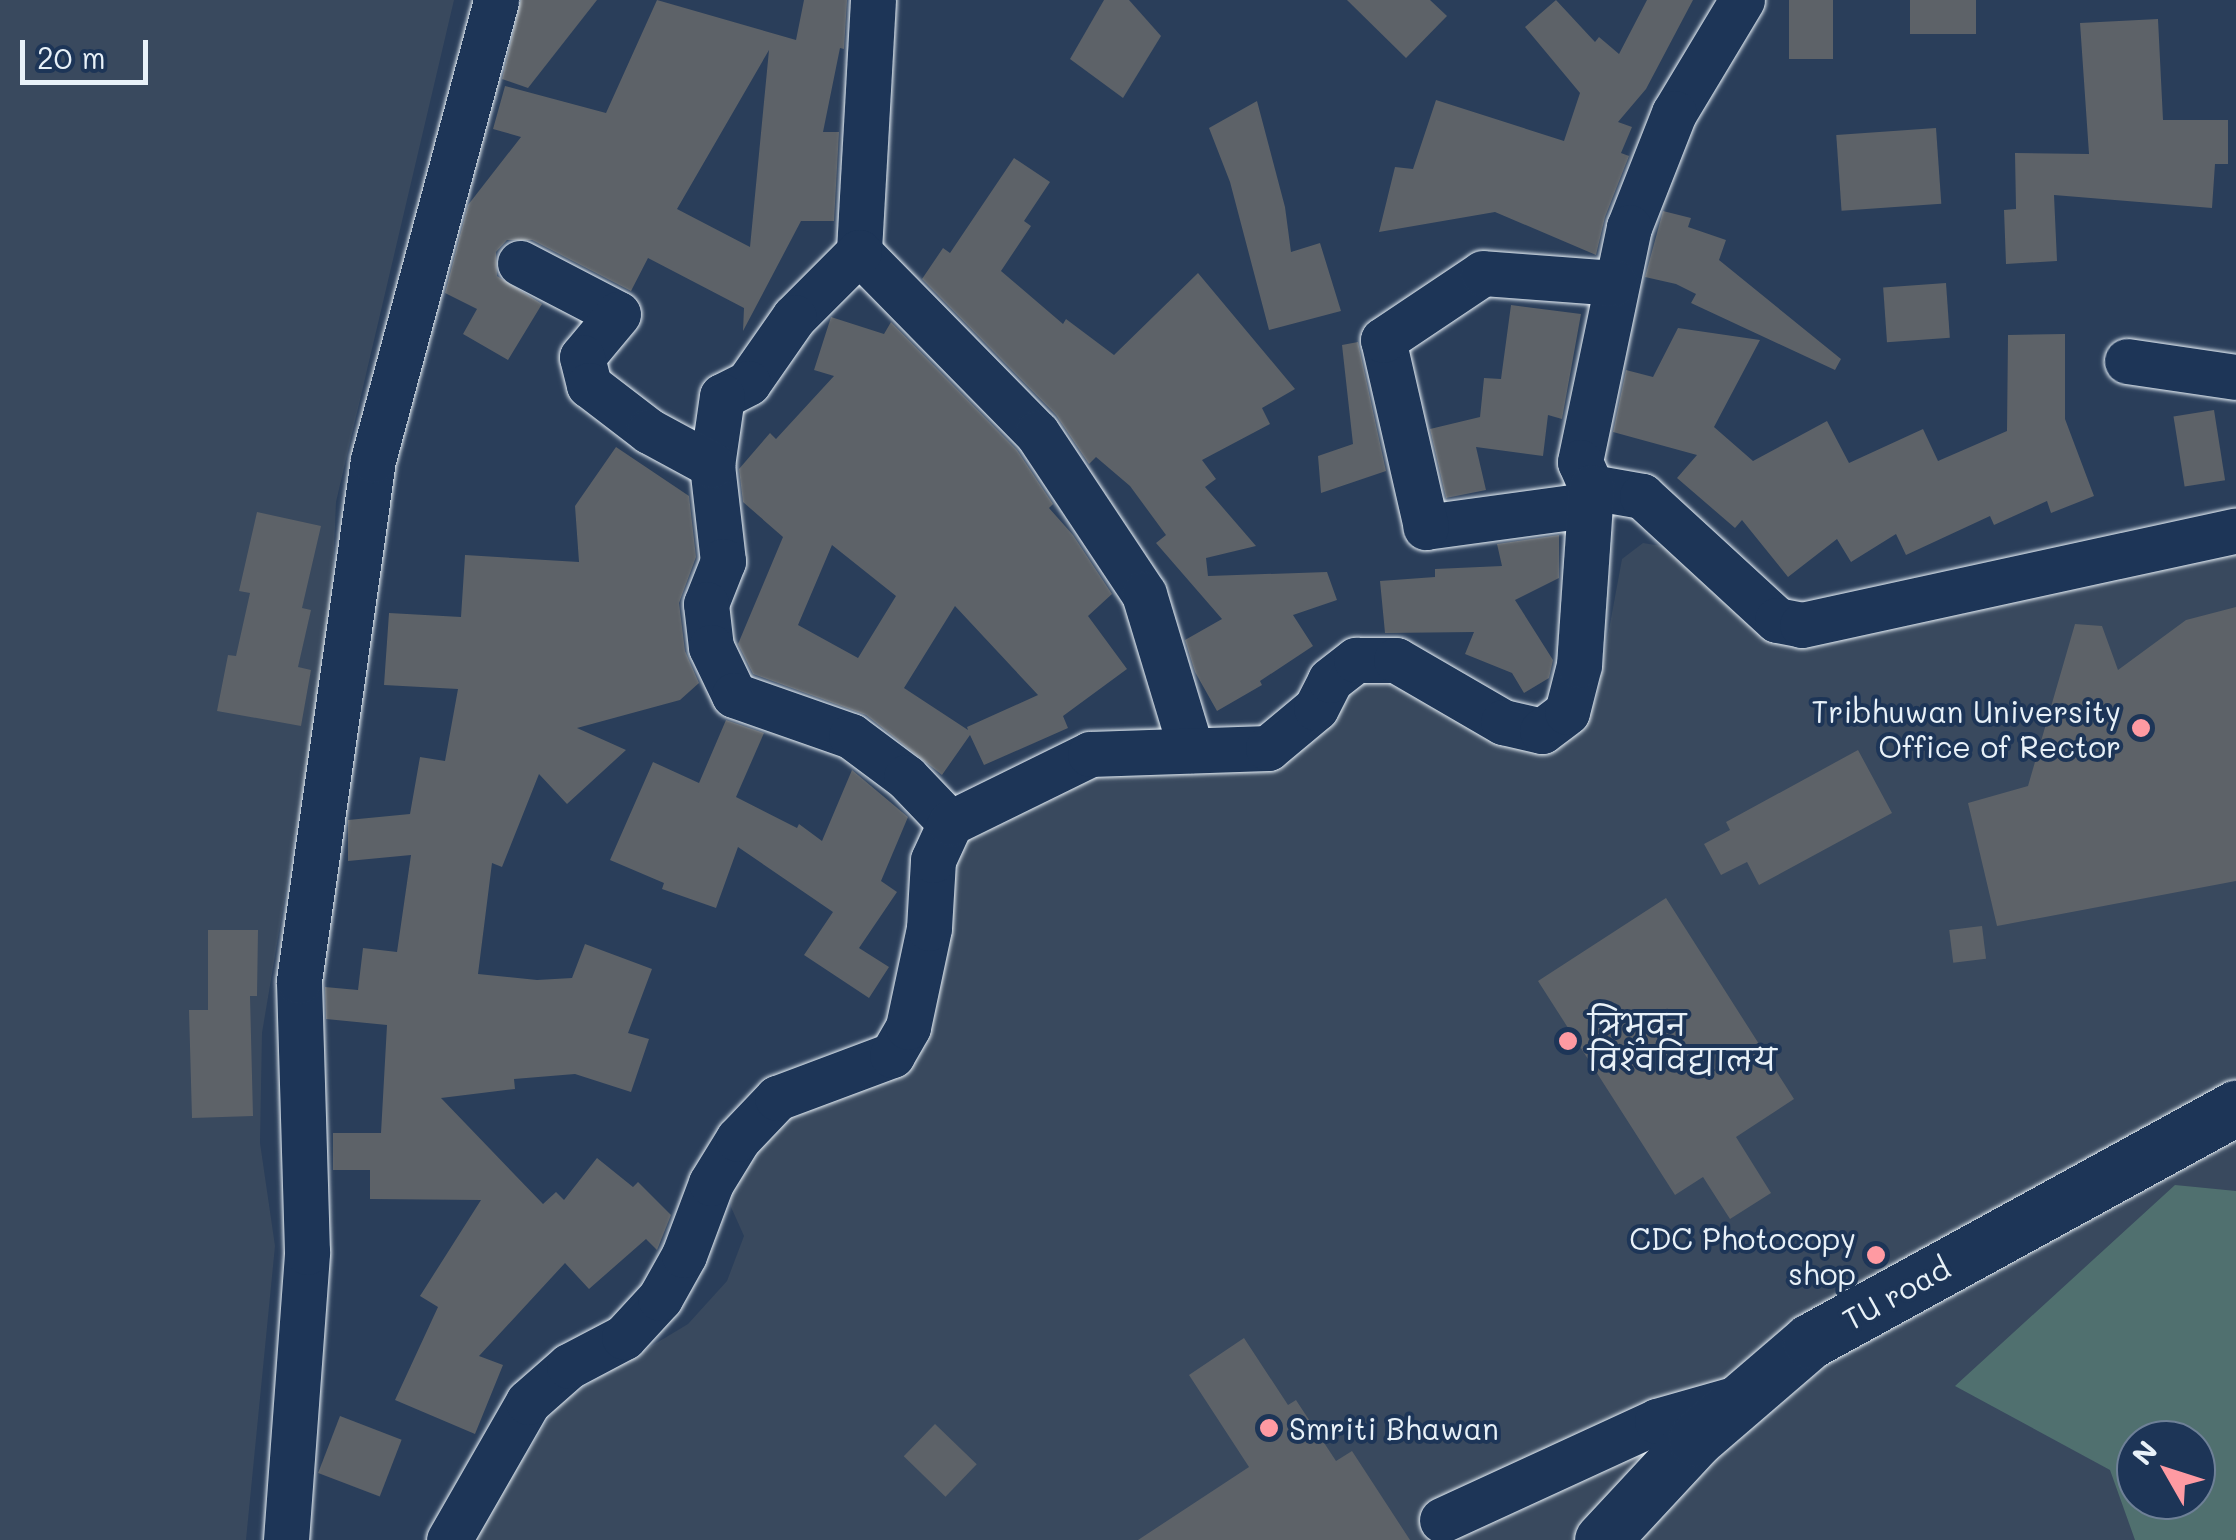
<!DOCTYPE html>
<meta charset="utf-8">
<style>
body{margin:0}
#map{position:relative;width:2236px;height:1540px;overflow:hidden;background:#2a3e5a;font-family:Mali,"Playpen Sans Deva",sans-serif}
div>[style]{position:absolute}
.built>*{inset:0;background:#39495e}
.green>*{inset:0;background:#50706f}
.building>*{inset:0;background:#5d6268;transform-origin:0 0}
.roads{filter:drop-shadow(0 0 2px #e8f1f8) drop-shadow(0 0 2px #e8f1f8)}
.street>*{height:45px;margin:-22.5px;padding:0 22.5px;transform-origin:22.5px;border-radius:22.5px;background:#1d3557}
.secondary>*{height:55px;margin:-27.5px;padding:0 27.5px;transform-origin:27.5px;border-radius:27.5px;background:#1d3557}
.dots>*{width:28px;height:28px;translate:-50% -50%;box-sizing:border-box;border:5px solid #1d3557;border-radius:50%}
span{translate:-50% -50%;white-space:nowrap;text-align:center;line-height:1.15;-webkit-text-stroke:8px #1d3557;paint-order:stroke}
.poi-label{font-size:30px;color:#e8f1f8}
.right{translate:-100% -50%;text-align:right}
.left{translate:0 -50%;text-align:left}
.street-label{font-size:30px;color:#e8f1f8}
.north{position:absolute;left:2116px;top:1420px;width:100px;height:100px;box-sizing:border-box;background:#1d3557;border:2px solid #6e8097;border-radius:50%;rotate:309deg;font-size:28px;font-weight:700;line-height:40px;text-align:center;color:#e8f1f8}
.north::after{content:'';display:block;margin:auto;width:35px;height:45px;background:#ff9aa2;clip-path:polygon(50% 0,100% 100%,50% 72%,0 100%)}
.scale{position:absolute;left:20px;top:40px;width:128px;height:45px;box-sizing:border-box;border:5px solid #e8f1f8;border-top:0;padding-left:12px;font-size:30px;line-height:35px;white-space:nowrap;color:#e8f1f8;-webkit-text-stroke:8px #1d3557;paint-order:stroke}
</style>
<div id="map">
<div class="built">
<div style="clip-path:polygon(0 0,454px 0,336px 502px,331px 623px,262px 1033px,260px 1143px,275px 1246px,246px 1540px,0 1540px)"></div>
<div style="clip-path:polygon(evenodd,1643px 543px,1668px 547px,1765px 628px,2236px 544px,2236px 1540px,464px 1540px,492px 1508px,560px 1401px,688px 1324px,727px 1281px,744px 1236px,731px 1207px,729px 1172px,745px 1135px,881px 1062px,956px 840px,1047px 776px,1287px 758px,1343px 691px,1387px 672px,1552px 745px,1575px 736px,1596px 700px,1622px 559px,1643px 543px,2136px 1440px,2196px 1440px,2196px 1500px,2136px 1500px,2136px 1440px)"></div>
</div>
<div class="green">
<div style="clip-path:polygon(evenodd,2175px 1185px,2236px 1191px,2236px 1540px,2135px 1540px,2110px 1470px,1955px 1386px,2175px 1185px,2136px 1440px,2196px 1440px,2196px 1500px,2136px 1500px,2136px 1440px)"></div>
</div>
<div class="building">
<div style="clip-path:polygon(521px 0,597px 0,528px 88px,502px 79px)"></div>
<div style="clip-path:polygon(evenodd,657px 0,796px 40px,804px 0,847px 0,844px 49px,840px 48px,823px 132px,839px 132px,834px 221px,801px 221px,743px 331px,744px 308px,648px 258px,631px 291px,532px 240px,507px 240px,496px 252px,497px 276px,542px 304px,508px 360px,463px 334px,477px 309px,445px 293px,468px 205px,521px 137px,493px 129px,505px 86px,606px 113px,657px 0,769px 50px,750px 247px,677px 209px,769px 50px)"></div>
<div style="clip-path:polygon(1104px 0,1129px 0,1161px 36px,1123px 98px,1070px 59px)"></div>
<div style="clip-path:polygon(1347px 0,1430px 0,1447px 16px,1406px 58px)"></div>
<div style="clip-path:polygon(1556px 0,1595px 42px,1599px 37px,1619px 54px,1647px 0,1693px 0,1646px 89px,1618px 122px,1632px 127px,1621px 153px,1629px 156px,1605px 217px,1596px 255px,1495px 212px,1379px 232px,1395px 167px,1413px 169px,1436px 100px,1564px 141px,1580px 93px,1525px 27px)"></div>
<div style="left:1789px;top:0;width:44px;height:59px"></div>
<div style="left:1910px;top:0;width:66px;height:34px"></div>
<div style="clip-path:polygon(2158px 19px,2163px 120px,2228px 120px,2228px 164px,2215px 164px,2212px 208px,2054px 195px,2057px 261px,2006px 264px,2004px 210px,2016px 209px,2015px 153px,2089px 154px,2080px 23px)"></div>
<div style="clip-path:polygon(1257px 101px,1285px 207px,1291px 252px,1320px 243px,1341px 311px,1269px 330px,1230px 182px,1209px 128px)"></div>
<div style="left:1936px;top:128px;width:76px;height:100px;rotate:86deg"></div>
<div style="clip-path:polygon(1014px 158px,1050px 182px,1024px 221px,1031px 226px,1001px 271px,1063px 324px,1066px 319px,1114px 355px,1198px 273px,1295px 389px,1262px 408px,1270px 424px,1202px 460px,1216px 479px,1205px 487px,1256px 546px,1206px 558px,1208px 576px,1327px 572px,1337px 600px,1293px 615px,1313px 646px,1260px 681px,1262px 685px,1217px 711px,1195px 672px,1185px 640px,1222px 619px,1156px 543px,1166px 535px,1130px 486px,1096px 457px,1089px 464px,1056px 415px,922px 279px,943px 248px,950px 253px)"></div>
<div style="clip-path:polygon(1663px 211px,1691px 218px,1688px 227px,1726px 240px,1719px 260px,1841px 359px,1835px 370px,1691px 303px,1696px 294px,1676px 284px,1645px 277px)"></div>
<div style="left:1946px;top:283px;width:55px;height:63px;rotate:86deg"></div>
<div style="clip-path:polygon(1511px 305px,1581px 314px,1562px 419px,1548px 415px,1543px 456px,1476px 447px,1486px 490px,1446px 498px,1430px 429px,1480px 417px,1484px 378px,1501px 379px)"></div>
<div style="clip-path:polygon(evenodd,831px 317px,884px 334px,891px 322px,1017px 450px,1053px 504px,1049px 508px,1073px 535px,1112px 594px,1088px 616px,1127px 669px,1063px 716px,1068px 728px,984px 765px,970px 735px,942px 775px,866px 715px,753px 674px,738px 644px,783px 537px,743px 502px,739px 469px,770px 433px,776px 439px,834px 376px,814px 370px,831px 317px,832px 545px,896px 596px,858px 658px,798px 625px,832px 545px,831px 317px,955px 606px,1038px 695px,967px 727px,968px 730px,904px 688px,955px 606px)"></div>
<div style="clip-path:polygon(1678px 328px,1760px 340px,1714px 427px,1753px 461px,1827px 421px,1849px 463px,1923px 429px,1938px 461px,2007px 431px,2008px 335px,2065px 334px,2065px 419px,2094px 496px,2051px 513px,2047px 501px,1994px 525px,1990px 516px,1906px 555px,1896px 534px,1851px 562px,1837px 539px,1788px 577px,1742px 520px,1735px 528px,1677px 478px,1697px 455px,1613px 432px,1626px 370px,1653px 377px)"></div>
<div style="clip-path:polygon(1358px 342px,1386px 471px,1321px 493px,1318px 456px,1353px 444px,1342px 345px)"></div>
<div style="left:2214px;top:410px;width:71px;height:41px;rotate:81deg"></div>
<div style="clip-path:polygon(616px 447px,689px 496px,696px 557px,679px 603px,685px 651px,699px 683px,680px 700px,577px 728px,626px 750px,567px 804px,539px 774px,502px 867px,492px 863px,478px 974px,537px 980px,572px 978px,585px 944px,652px 969px,628px 1033px,649px 1039px,631px 1092px,575px 1074px,514px 1079px,515px 1089px,441px 1098px,543px 1204px,556px 1192px,564px 1200px,597px 1158px,633px 1187px,638px 1182px,671px 1215px,657px 1250px,646px 1239px,589px 1289px,565px 1263px,479px 1356px,503px 1365px,475px 1434px,395px 1400px,438px 1307px,420px 1296px,481px 1200px,370px 1199px,370px 1170px,333px 1170px,333px 1133px,381px 1133px,387px 1025px,326px 1019px,325px 987px,358px 990px,363px 948px,397px 952px,411px 855px,348px 861px,348px 820px,410px 814px,420px 757px,445px 761px,458px 689px,384px 685px,389px 613px,461px 617px,465px 555px,579px 562px,575px 506px)"></div>
<div style="clip-path:polygon(257px 512px,321px 526px,302px 608px,311px 610px,298px 667px,311px 670px,301px 726px,217px 711px,228px 655px,236px 656px,250px 593px,239px 591px)"></div>
<div style="clip-path:polygon(1559px 535px,1559px 578px,1515px 600px,1553px 660px,1549px 678px,1524px 693px,1512px 673px,1465px 654px,1474px 632px,1385px 633px,1380px 581px,1435px 577px,1435px 569px,1502px 566px,1497px 544px)"></div>
<div style="clip-path:polygon(2236px 607px,2236px 881px,1997px 926px,1968px 803px,2028px 786px,2075px 624px,2102px 626px,2118px 670px,2186px 620px)"></div>
<div style="clip-path:polygon(726px 720px,764px 733px,736px 797px,797px 828px,799px 824px,822px 841px,852px 770px,908px 817px,881px 881px,897px 892px,859px 948px,889px 967px,869px 998px,804px 955px,833px 912px,738px 847px,716px 908px,662px 889px,664px 883px,610px 860px,653px 762px,699px 783px)"></div>
<div style="clip-path:polygon(1858px 750px,1892px 813px,1759px 885px,1747px 862px,1721px 875px,1704px 844px,1730px 830px,1726px 822px)"></div>
<div style="clip-path:polygon(1666px 898px,1794px 1099px,1736px 1137px,1771px 1193px,1730px 1219px,1703px 1177px,1675px 1195px,1538px 981px)"></div>
<div style="left:1982px;top:926px;width:33px;height:33px;rotate:83deg"></div>
<div style="clip-path:polygon(208px 930px,258px 930px,257px 996px,250px 996px,253px 1116px,192px 1118px,189px 1010px,208px 1010px)"></div>
<div style="clip-path:polygon(1244px 1338px,1288px 1405px,1296px 1400px,1336px 1461px,1352px 1451px,1410px 1540px,1138px 1540px,1249px 1467px,1189px 1375px)"></div>
<div style="left:340px;top:1416px;width:66px;height:61px;rotate:21deg"></div>
<div style="left:935px;top:1424px;width:58px;height:45px;rotate:44deg"></div>
</div>
<div class="roads">
<div class="street">
<div style="left:873px;top:0;width:252px;rotate:93.2deg"></div>
<div style="left:859px;top:252px;width:254px;rotate:45.5deg"></div>
<div style="left:1037px;top:433px;width:193px;rotate:56.4deg"></div>
<div style="left:1144px;top:594px;width:163px;rotate:73.2deg"></div>
<div style="left:1742px;top:0;width:132px;rotate:121deg"></div>
<div style="left:1674px;top:113px;width:123px;rotate:111.5deg"></div>
<div style="left:1629px;top:227px;width:240px;rotate:101.8deg"></div>
<div style="left:1580px;top:462px;width:27px;rotate:66deg"></div>
<div style="left:1591px;top:487px;width:52px;rotate:10deg"></div>
<div style="left:1642px;top:496px;width:183px;rotate:42.6deg"></div>
<div style="left:1777px;top:620px;width:25px;rotate:11deg"></div>
<div style="left:1802px;top:625px;width:444px;rotate:-12.3deg"></div>
<div style="left:859px;top:252px;width:92px;rotate:135deg"></div>
<div style="left:794px;top:317px;width:80px;rotate:124.9deg"></div>
<div style="left:748px;top:383px;width:29px;rotate:153deg"></div>
<div style="left:722px;top:396px;width:70px;rotate:98.2deg"></div>
<div style="left:712px;top:465px;width:97px;rotate:83.5deg"></div>
<div style="left:723px;top:561px;width:46px;rotate:111.6deg"></div>
<div style="left:706px;top:604px;width:43px;rotate:83.4deg"></div>
<div style="left:711px;top:647px;width:53px;rotate:64.4deg"></div>
<div style="left:734px;top:695px;width:124px;rotate:19.3deg"></div>
<div style="left:851px;top:736px;width:69px;rotate:36.7deg"></div>
<div style="left:906px;top:777px;width:64px;rotate:46.3deg"></div>
<div style="left:520px;top:263px;width:110px;rotate:27.5deg"></div>
<div style="left:618px;top:314px;width:56px;rotate:129.9deg"></div>
<div style="left:582px;top:357px;width:29px;rotate:76deg"></div>
<div style="left:589px;top:385px;width:76px;rotate:37.5deg"></div>
<div style="left:649px;top:431px;width:72px;rotate:28.4deg"></div>
<div style="left:2127px;top:361px;width:110px;rotate:8.4deg"></div>
<div style="left:1586px;top:505px;width:162px;rotate:172.2deg"></div>
<div style="left:1426px;top:527px;width:192px;rotate:-102.9deg"></div>
<div style="left:1383px;top:340px;width:120px;rotate:-33.8deg"></div>
<div style="left:1483px;top:273px;width:132px;rotate:4.3deg"></div>
<div style="left:1442px;top:1520px;width:237px;rotate:-24.7deg"></div>
<div style="left:1657px;top:1421px;width:87px;rotate:-15.9deg"></div>
<div style="left:286px;top:1540px;width:289px;rotate:-85.8deg"></div>
<div style="left:307px;top:1252px;width:271px;rotate:-91.7deg"></div>
<div style="left:299px;top:981px;width:526px;rotate:-81.92deg"></div>
<div style="left:373px;top:460px;width:476px;rotate:-75deg"></div>
<div style="left:449px;top:1540px;width:159px;rotate:-60.2deg"></div>
<div style="left:528px;top:1402px;width:55px;rotate:-41.3deg"></div>
<div style="left:569px;top:1366px;width:62px;rotate:-27.8deg"></div>
<div style="left:624px;top:1337px;width:53px;rotate:-47.3deg"></div>
<div style="left:660px;top:1298px;width:49px;rotate:-60.8deg"></div>
<div style="left:684px;top:1255px;width:77px;rotate:-69.4deg"></div>
<div style="left:711px;top:1183px;width:52px;rotate:-58.5deg"></div>
<div style="left:738px;top:1139px;width:57px;rotate:-46.4deg"></div>
<div style="left:777px;top:1098px;width:123px;rotate:-20.5deg"></div>
<div style="left:892px;top:1055px;width:32px;rotate:-60deg"></div>
<div style="left:908px;top:1027px;width:101px;rotate:-78deg"></div>
<div style="left:929px;top:928px;width:68px;rotate:-86.6deg"></div>
<div style="left:933px;top:860px;width:41px;rotate:-65.3deg"></div>
<div style="left:950px;top:823px;width:156px;rotate:-26.2deg"></div>
<div style="left:1090px;top:754px;width:178px;rotate:-1.9deg"></div>
<div style="left:1268px;top:748px;width:62px;rotate:-39.8deg"></div>
<div style="left:1316px;top:708px;width:31px;rotate:-63deg"></div>
<div style="left:1330px;top:680px;width:33px;rotate:-38deg"></div>
<div style="left:1356px;top:660px;width:40px"></div>
<div style="left:1396px;top:660px;width:124px;rotate:30.1deg"></div>
<div style="left:1503px;top:722px;width:40px;rotate:13deg"></div>
<div style="left:1542px;top:731px;width:31px;rotate:-37deg"></div>
<div style="left:1567px;top:712px;width:49px;rotate:-75.7deg"></div>
<div style="left:1579px;top:665px;width:178px;rotate:-86.1deg"></div>
</div>
<div class="secondary">
<div style="left:1602px;top:1540px;width:138px;rotate:-47.1deg"></div>
<div style="left:1696px;top:1439px;width:150px;rotate:-40.7deg"></div>
<div style="left:1810px;top:1341px;width:486px;rotate:-28.7deg"></div>
</div>
</div>
<div class="dots">
<div style="left:2141px;top:728px;background:#ff9aa2"></div>
<div style="left:1568px;top:1041px;background:#ff9aa2"></div>
<div style="left:1876px;top:1255px;background:#ff9aa2"></div>
<div style="left:1269px;top:1428px;background:#ff9aa2"></div>
</div>
<div class="poi-label">
<span class="right" style="left:2121px;top:728px">Tribhuwan University<br>Office of Rector</span>
<span class="left" style="left:1588px;top:1041px">त्रिभुवन<br>विश्वविद्यालय</span>
<span class="right" style="left:1856px;top:1255px">CDC Photocopy<br>shop</span>
<span class="left" style="left:1289px;top:1428px">Smriti Bhawan</span>
</div>
<div class="street-label">
<span style="left:1896px;top:1293px;rotate:-29deg">TU road</span>
</div>
<div class="north">N</div>
<div class="scale">20 m</div>
</div>
